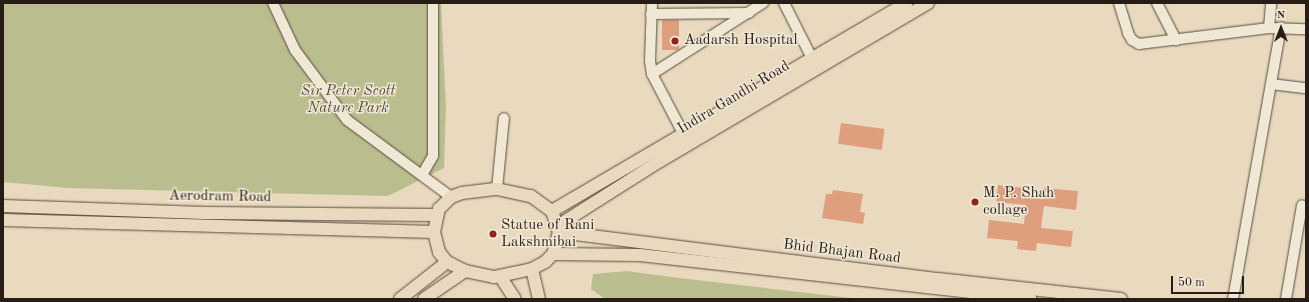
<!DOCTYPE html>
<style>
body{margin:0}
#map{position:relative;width:1309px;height:302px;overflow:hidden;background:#e9dabf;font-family:"Old Standard TT",serif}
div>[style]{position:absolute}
.green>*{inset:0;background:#babe8f}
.building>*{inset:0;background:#df9e7e;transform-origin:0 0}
.roads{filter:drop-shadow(0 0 1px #584c40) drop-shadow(0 0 1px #584c40)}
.minor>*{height:10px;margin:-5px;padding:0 5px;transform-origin:5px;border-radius:5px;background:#f1e7d5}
.major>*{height:12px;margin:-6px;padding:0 6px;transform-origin:6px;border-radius:6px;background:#e9dabf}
.dots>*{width:11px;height:11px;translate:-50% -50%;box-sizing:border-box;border:2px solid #f1e7d5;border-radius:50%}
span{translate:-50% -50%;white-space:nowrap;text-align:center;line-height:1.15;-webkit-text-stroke:3px #f1e7d5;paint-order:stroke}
.poi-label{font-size:15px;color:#271d16}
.left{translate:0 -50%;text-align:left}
.park-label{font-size:15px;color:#534d3a;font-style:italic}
.street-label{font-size:15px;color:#271d16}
.frame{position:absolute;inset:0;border:4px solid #271d16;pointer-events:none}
.north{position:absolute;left:1261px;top:8px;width:40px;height:40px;-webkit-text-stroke:3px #f1e7d5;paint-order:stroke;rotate:0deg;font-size:11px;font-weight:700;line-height:16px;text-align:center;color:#271d16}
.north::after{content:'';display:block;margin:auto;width:14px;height:18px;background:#271d16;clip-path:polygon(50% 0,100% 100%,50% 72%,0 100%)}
.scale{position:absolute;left:1171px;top:276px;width:73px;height:18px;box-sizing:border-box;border:2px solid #271d16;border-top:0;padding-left:5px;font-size:12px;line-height:14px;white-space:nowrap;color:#271d16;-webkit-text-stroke:3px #f1e7d5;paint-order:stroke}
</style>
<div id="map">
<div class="green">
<div style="clip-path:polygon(3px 3px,441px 3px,446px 108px,444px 168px,388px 196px,68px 188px,3px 182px)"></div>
<div style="clip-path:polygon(627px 271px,679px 278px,860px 299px,605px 299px,591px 289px,593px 274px)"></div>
</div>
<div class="building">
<div style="left:662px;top:20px;width:17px;height:30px"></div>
<div style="left:841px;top:123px;width:44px;height:21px;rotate:8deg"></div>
<div style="clip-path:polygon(998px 185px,1024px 188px,1023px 197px,1043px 199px,1044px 188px,1078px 191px,1076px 210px,1044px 206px,1041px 228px,1073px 231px,1071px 247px,1037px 243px,1036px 251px,1017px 249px,1018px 241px,987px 238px,989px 220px,1024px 224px,1026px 205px,996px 202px)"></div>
<div style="clip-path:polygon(833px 190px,863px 194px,860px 212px,865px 213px,863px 224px,822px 218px,826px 194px,832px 194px)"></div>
</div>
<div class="roads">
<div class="minor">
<div style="left:273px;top:3px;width:52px;rotate:64.9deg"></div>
<div style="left:295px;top:50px;width:87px;rotate:53.4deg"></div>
<div style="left:347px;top:120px;width:129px;rotate:36.5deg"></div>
<div style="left:652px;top:3px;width:58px;rotate:92deg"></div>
<div style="left:650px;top:61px;width:13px;rotate:81deg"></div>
<div style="left:652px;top:74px;width:69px;rotate:62.3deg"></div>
<div style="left:784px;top:3px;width:68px;rotate:63.1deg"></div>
<div style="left:1119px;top:3px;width:31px;rotate:73deg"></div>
<div style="left:1128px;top:33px;width:8px;rotate:60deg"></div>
<div style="left:1132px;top:40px;width:8px;rotate:30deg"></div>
<div style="left:1139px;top:44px;width:131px;rotate:-7deg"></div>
<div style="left:1269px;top:28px;width:37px;rotate:2deg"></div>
<div style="left:1157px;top:3px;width:42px;rotate:62.8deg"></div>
<div style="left:651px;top:14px;width:98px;rotate:-0.6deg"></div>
<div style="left:1269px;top:28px;width:25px;rotate:-85deg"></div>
<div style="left:652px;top:74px;width:132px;rotate:-32.6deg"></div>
<div style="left:1271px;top:84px;width:35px;rotate:7deg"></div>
<div style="left:422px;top:175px;width:22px;rotate:-60deg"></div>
<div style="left:433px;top:156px;width:153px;rotate:-90deg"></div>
<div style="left:497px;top:189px;width:71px;rotate:-84.4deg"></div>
<div style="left:1233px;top:299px;width:276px;rotate:-80deg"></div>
<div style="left:1286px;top:299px;width:95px;rotate:-80.3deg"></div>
</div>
<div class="major">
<div style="left:497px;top:189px;width:35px;rotate:12deg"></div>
<div style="left:531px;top:196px;width:26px;rotate:36deg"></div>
<div style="left:552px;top:211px;width:22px;rotate:72deg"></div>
<div style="left:559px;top:232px;width:23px;rotate:105deg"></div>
<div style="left:553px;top:254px;width:11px;rotate:135deg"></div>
<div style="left:545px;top:262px;width:15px;rotate:152deg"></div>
<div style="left:532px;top:269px;width:39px;rotate:168deg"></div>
<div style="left:494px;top:277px;width:30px;rotate:-168deg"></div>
<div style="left:465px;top:271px;width:20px;rotate:-153deg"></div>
<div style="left:447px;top:262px;width:13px;rotate:-129deg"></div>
<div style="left:439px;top:252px;width:21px;rotate:-104deg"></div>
<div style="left:434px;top:232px;width:24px;rotate:-78deg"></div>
<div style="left:439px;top:209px;width:17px;rotate:-45deg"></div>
<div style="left:451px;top:197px;width:12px;rotate:-20deg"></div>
<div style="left:462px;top:193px;width:35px;rotate:-7deg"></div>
<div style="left:3px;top:206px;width:201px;rotate:2deg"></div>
<div style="left:204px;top:213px;width:232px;rotate:0.5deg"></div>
<div style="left:552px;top:211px;width:411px;rotate:-30.4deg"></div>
<div style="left:3px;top:220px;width:431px;rotate:1.6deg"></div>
<div style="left:559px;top:225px;width:120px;rotate:-32.4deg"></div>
<div style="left:660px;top:161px;width:311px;rotate:-30.5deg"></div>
<div style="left:559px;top:232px;width:382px;rotate:7.1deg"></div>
<div style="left:938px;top:279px;width:184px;rotate:6.2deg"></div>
<div style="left:553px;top:254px;width:87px;rotate:0.7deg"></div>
<div style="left:640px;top:255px;width:393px;rotate:6.4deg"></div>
<div style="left:532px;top:269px;width:31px;rotate:77deg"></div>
<div style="left:500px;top:276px;width:27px;rotate:57deg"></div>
<div style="left:400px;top:299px;width:60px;rotate:-38.2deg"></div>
<div style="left:424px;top:299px;width:50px;rotate:-34.3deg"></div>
</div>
</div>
<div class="dots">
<div style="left:675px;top:41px;background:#8f2418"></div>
<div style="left:975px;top:202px;background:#8f2418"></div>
<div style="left:493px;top:234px;background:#8f2418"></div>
</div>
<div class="poi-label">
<span class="left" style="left:684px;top:41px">Aadarsh Hospital</span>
<span class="left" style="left:983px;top:202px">M. P. Shah<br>collage</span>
<span class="left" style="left:501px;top:234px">Statue of Rani<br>Lakshmibai</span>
</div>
<div class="park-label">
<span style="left:348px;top:100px">Sir Peter Scott<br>Nature Park</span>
</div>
<div class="street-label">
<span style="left:734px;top:98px;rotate:-31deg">Indira Gandhi Road</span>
<span style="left:220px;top:197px;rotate:1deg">Aerodram Road</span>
<span style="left:842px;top:252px;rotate:7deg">Bhid Bhajan Road</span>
</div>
<div class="frame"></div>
<div class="north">N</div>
<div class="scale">50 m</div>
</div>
